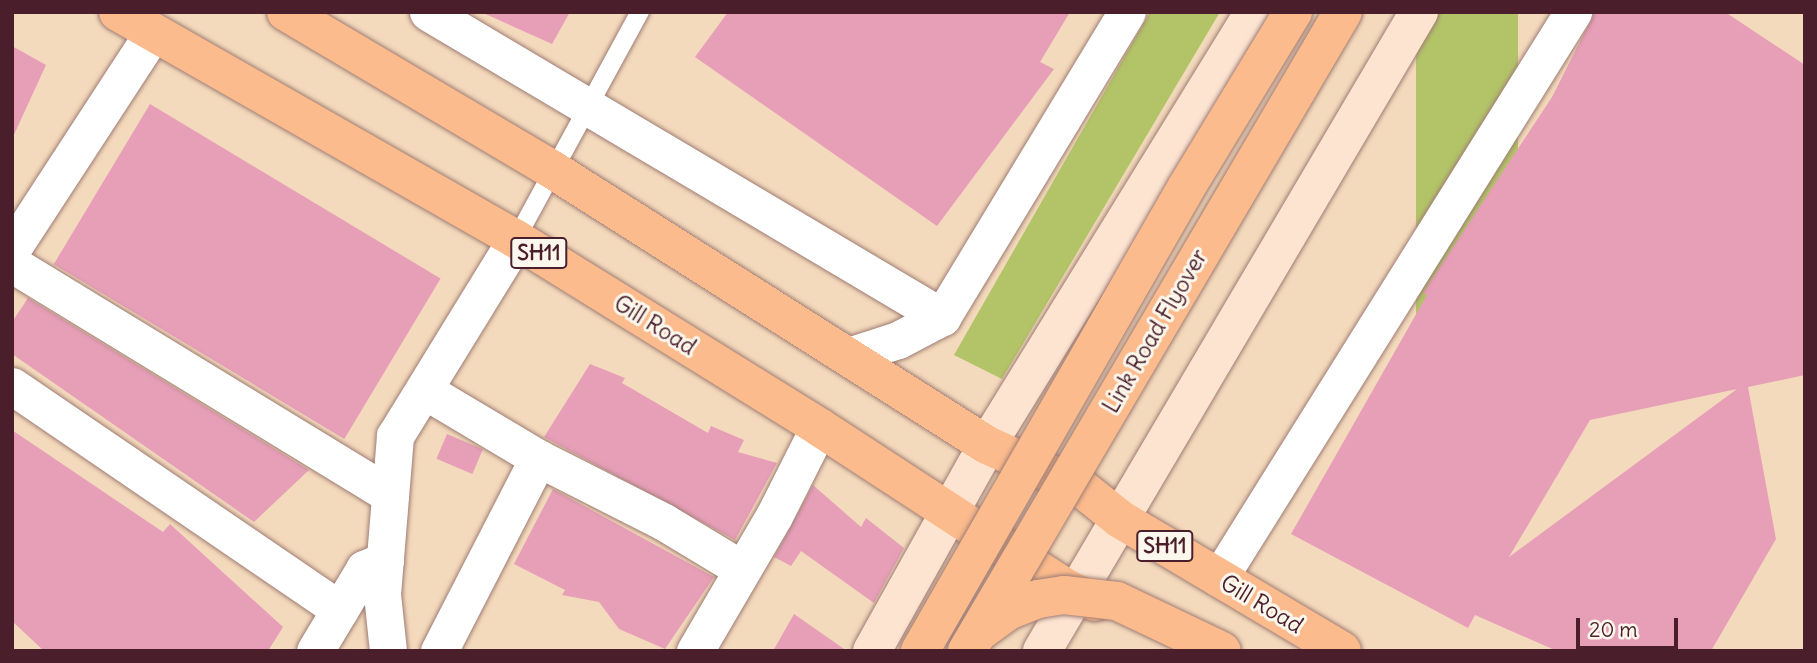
<!DOCTYPE html>
<style>
body{margin:0}
#map{position:relative;width:1817px;height:663px;overflow:hidden;background:#f4dabc;font-family:Delius,sans-serif}
div>[style]{position:absolute}
.green>*{inset:0;background:#b3c468;transform-origin:0 0}
.building>*{inset:0;background:#e79fb8;transform-origin:0 0}
.roads{filter:drop-shadow(0 0 2px #9f7c74) drop-shadow(0 0 2px #9f7c74)}
.lane>*{height:18px;margin:-9px;padding:0 9px;transform-origin:9px;border-radius:9px;background:#fff}
.street>*{height:37px;margin:-18.5px;padding:0 18.5px;transform-origin:18.5px;border-radius:18.5px;background:#fff}
.secondary>*{height:38px;margin:-19px;padding:0 19px;transform-origin:19px;border-radius:19px;background:#fde4d1}
.primary>*{height:38px;margin:-19px;padding:0 19px;transform-origin:19px;border-radius:19px;background:#fbbb8c}
.bridges{filter:drop-shadow(0 0 2px #9f7c74) drop-shadow(0 0 2px #9f7c74)}
.primary-bridge>*{height:38px;margin:-19px;padding:0 19px;transform-origin:19px;border-radius:19px;background:#fbbb8c}
span{translate:-50% -50%;white-space:nowrap;text-align:center;line-height:1.15;-webkit-text-stroke:6px #fbf7ec;paint-order:stroke}
.shield-label span{padding:2px 5px;background:#fbf7ec;border:2px solid;border-radius:5px;-webkit-text-stroke-width:0}
.shield-label{font-size:21px;color:#4a1f2b;font-weight:700}
.street-label{font-size:23px;color:#4a1f2b}
.frame{position:absolute;inset:0;border:14px solid #4a1f2b;pointer-events:none}
.scale{position:absolute;left:1576px;top:618px;width:102px;height:32px;box-sizing:border-box;border:4px solid #4a1f2b;border-top:0;padding-left:9px;font-size:21px;line-height:24px;white-space:nowrap;color:#4a1f2b;-webkit-text-stroke:5px #fbf7ec;paint-order:stroke}
</style>
<div id="map">
<div class="green">
<div style="clip-path:polygon(1150px 12px,1220px 12px,1002px 379px,954px 355px)"></div>
<div style="left:1416px;top:12px;width:102px;height:336px"></div>
</div>
<div class="building">
<div style="clip-path:polygon(481px 12px,570px 12px,552px 44px)"></div>
<div style="clip-path:polygon(728px 12px,1070px 12px,1040px 62px,1054px 69px,937px 226px,695px 57px)"></div>
<div style="clip-path:polygon(evenodd,1595px 12px,1725px 12px,1805px 65px,1805px 375px,1748px 387px,1776px 539px,1711px 651px,1557px 651px,1475px 615px,1468px 628px,1291px 534px,1427px 295px,1423px 293px,1552px 97px,1595px 12px,1737px 389px,1509px 557px,1590px 420px,1737px 389px)"></div>
<div style="clip-path:polygon(12px 46px,46px 65px,12px 139px)"></div>
<div style="left:150px;top:104px;width:339px;height:187px;rotate:31deg"></div>
<div style="clip-path:polygon(28px 298px,309px 470px,254px 522px,12px 354px,12px 322px)"></div>
<div style="clip-path:polygon(590px 364px,625px 378px,622px 383px,708px 433px,711px 426px,744px 440px,738px 452px,777px 463px,735px 540px,544px 437px)"></div>
<div style="clip-path:polygon(12px 430px,163px 532px,170px 524px,283px 627px,268px 651px,44px 651px,12px 621px)"></div>
<div style="left:447px;top:434px;width:39px;height:27px;rotate:23deg"></div>
<div style="clip-path:polygon(813px 485px,861px 527px,866px 518px,904px 548px,874px 603px,801px 551px,791px 566px,774px 557px)"></div>
<div style="clip-path:polygon(553px 489px,714px 577px,665px 649px,619px 629px,599px 602px,562px 595px,565px 590px,514px 564px)"></div>
<div style="clip-path:polygon(794px 614px,847px 651px,773px 651px)"></div>
</div>
<div class="roads">
<div class="lane">
<div style="left:516px;top:239px;width:259px;rotate:-61.4deg"></div>
</div>
<div class="street">
<div style="left:428px;top:12px;width:598px;rotate:30.68deg"></div>
<div style="left:12px;top:249px;width:258px;rotate:-56.9deg"></div>
<div style="left:12px;top:264px;width:443px;rotate:31.4deg"></div>
<div style="left:848px;top:356px;width:52px;rotate:-17.7deg"></div>
<div style="left:898px;top:340px;width:50px;rotate:-27.6deg"></div>
<div style="left:942px;top:317px;width:357px;rotate:-58.8deg"></div>
<div style="left:12px;top:386px;width:397px;rotate:34.3deg"></div>
<div style="left:424px;top:390px;width:133px;rotate:30.8deg"></div>
<div style="left:538px;top:458px;width:141px;rotate:26.9deg"></div>
<div style="left:664px;top:522px;width:91px;rotate:31.1deg"></div>
<div style="left:1219px;top:578px;width:668px;rotate:-57.98deg"></div>
<div style="left:315px;top:651px;width:96px;rotate:-59.1deg"></div>
<div style="left:364px;top:569px;width:23px;rotate:-23deg"></div>
<div style="left:388px;top:651px;width:57px;rotate:-96deg"></div>
<div style="left:382px;top:594px;width:159px;rotate:-85.3deg"></div>
<div style="left:395px;top:436px;width:231px;rotate:-58.4deg"></div>
<div style="left:439px;top:651px;width:217px;rotate:-62.8deg"></div>
<div style="left:695px;top:651px;width:156px;rotate:-59.7deg"></div>
<div style="left:774px;top:516px;width:100px;rotate:-63.2deg"></div>
</div>
<div class="secondary">
<div style="left:872px;top:651px;width:236px;rotate:-60.8deg"></div>
<div style="left:987px;top:445px;width:509px;rotate:-58.34deg"></div>
<div style="left:1042px;top:651px;width:742px;rotate:-59.46deg"></div>
</div>
<div class="primary">
<div style="left:118px;top:12px;width:458px;rotate:29.7deg"></div>
<div style="left:516px;top:239px;width:357px;rotate:31.8deg"></div>
<div style="left:819px;top:427px;width:293px;rotate:33.1deg"></div>
<div style="left:1064px;top:587px;width:34px;rotate:26deg"></div>
<div style="left:286px;top:12px;width:310px;rotate:30.6deg"></div>
<div style="left:553px;top:170px;width:514px;rotate:32.36deg"></div>
<div style="left:987px;top:445px;width:102px;rotate:24.3deg"></div>
<div style="left:1080px;top:487px;width:51px;rotate:38.7deg"></div>
<div style="left:1120px;top:519px;width:258px;rotate:30.7deg"></div>
</div>
</div>
<div class="bridges">
<div class="primary-bridge">
<div style="left:982px;top:630px;width:32px;rotate:-36deg"></div>
<div style="left:1008px;top:611px;width:32px;rotate:-22deg"></div>
<div style="left:1038px;top:599px;width:26px;rotate:-9deg"></div>
<div style="left:1064px;top:595px;width:53px;rotate:6.5deg"></div>
<div style="left:1117px;top:601px;width:116px;rotate:25.5deg"></div>
<div style="left:920px;top:651px;width:534px;rotate:-60.12deg"></div>
<div style="left:1186px;top:188px;width:206px;rotate:-58.7deg"></div>
<div style="left:967px;top:651px;width:741px;rotate:-59.53deg"></div>
</div>
</div>
<div class="shield-label">
<span style="left:539px;top:253px">SH11</span>
<span style="left:1165px;top:546px">SH11</span>
</div>
<div class="street-label">
<span style="left:655px;top:325px;rotate:32deg">Gill Road</span>
<span style="left:1155px;top:331px;rotate:-60deg">Link Road Flyover</span>
<span style="left:1262px;top:604px;rotate:31deg">Gill Road</span>
</div>
<div class="frame"></div>
<div class="scale">20 m</div>
</div>
